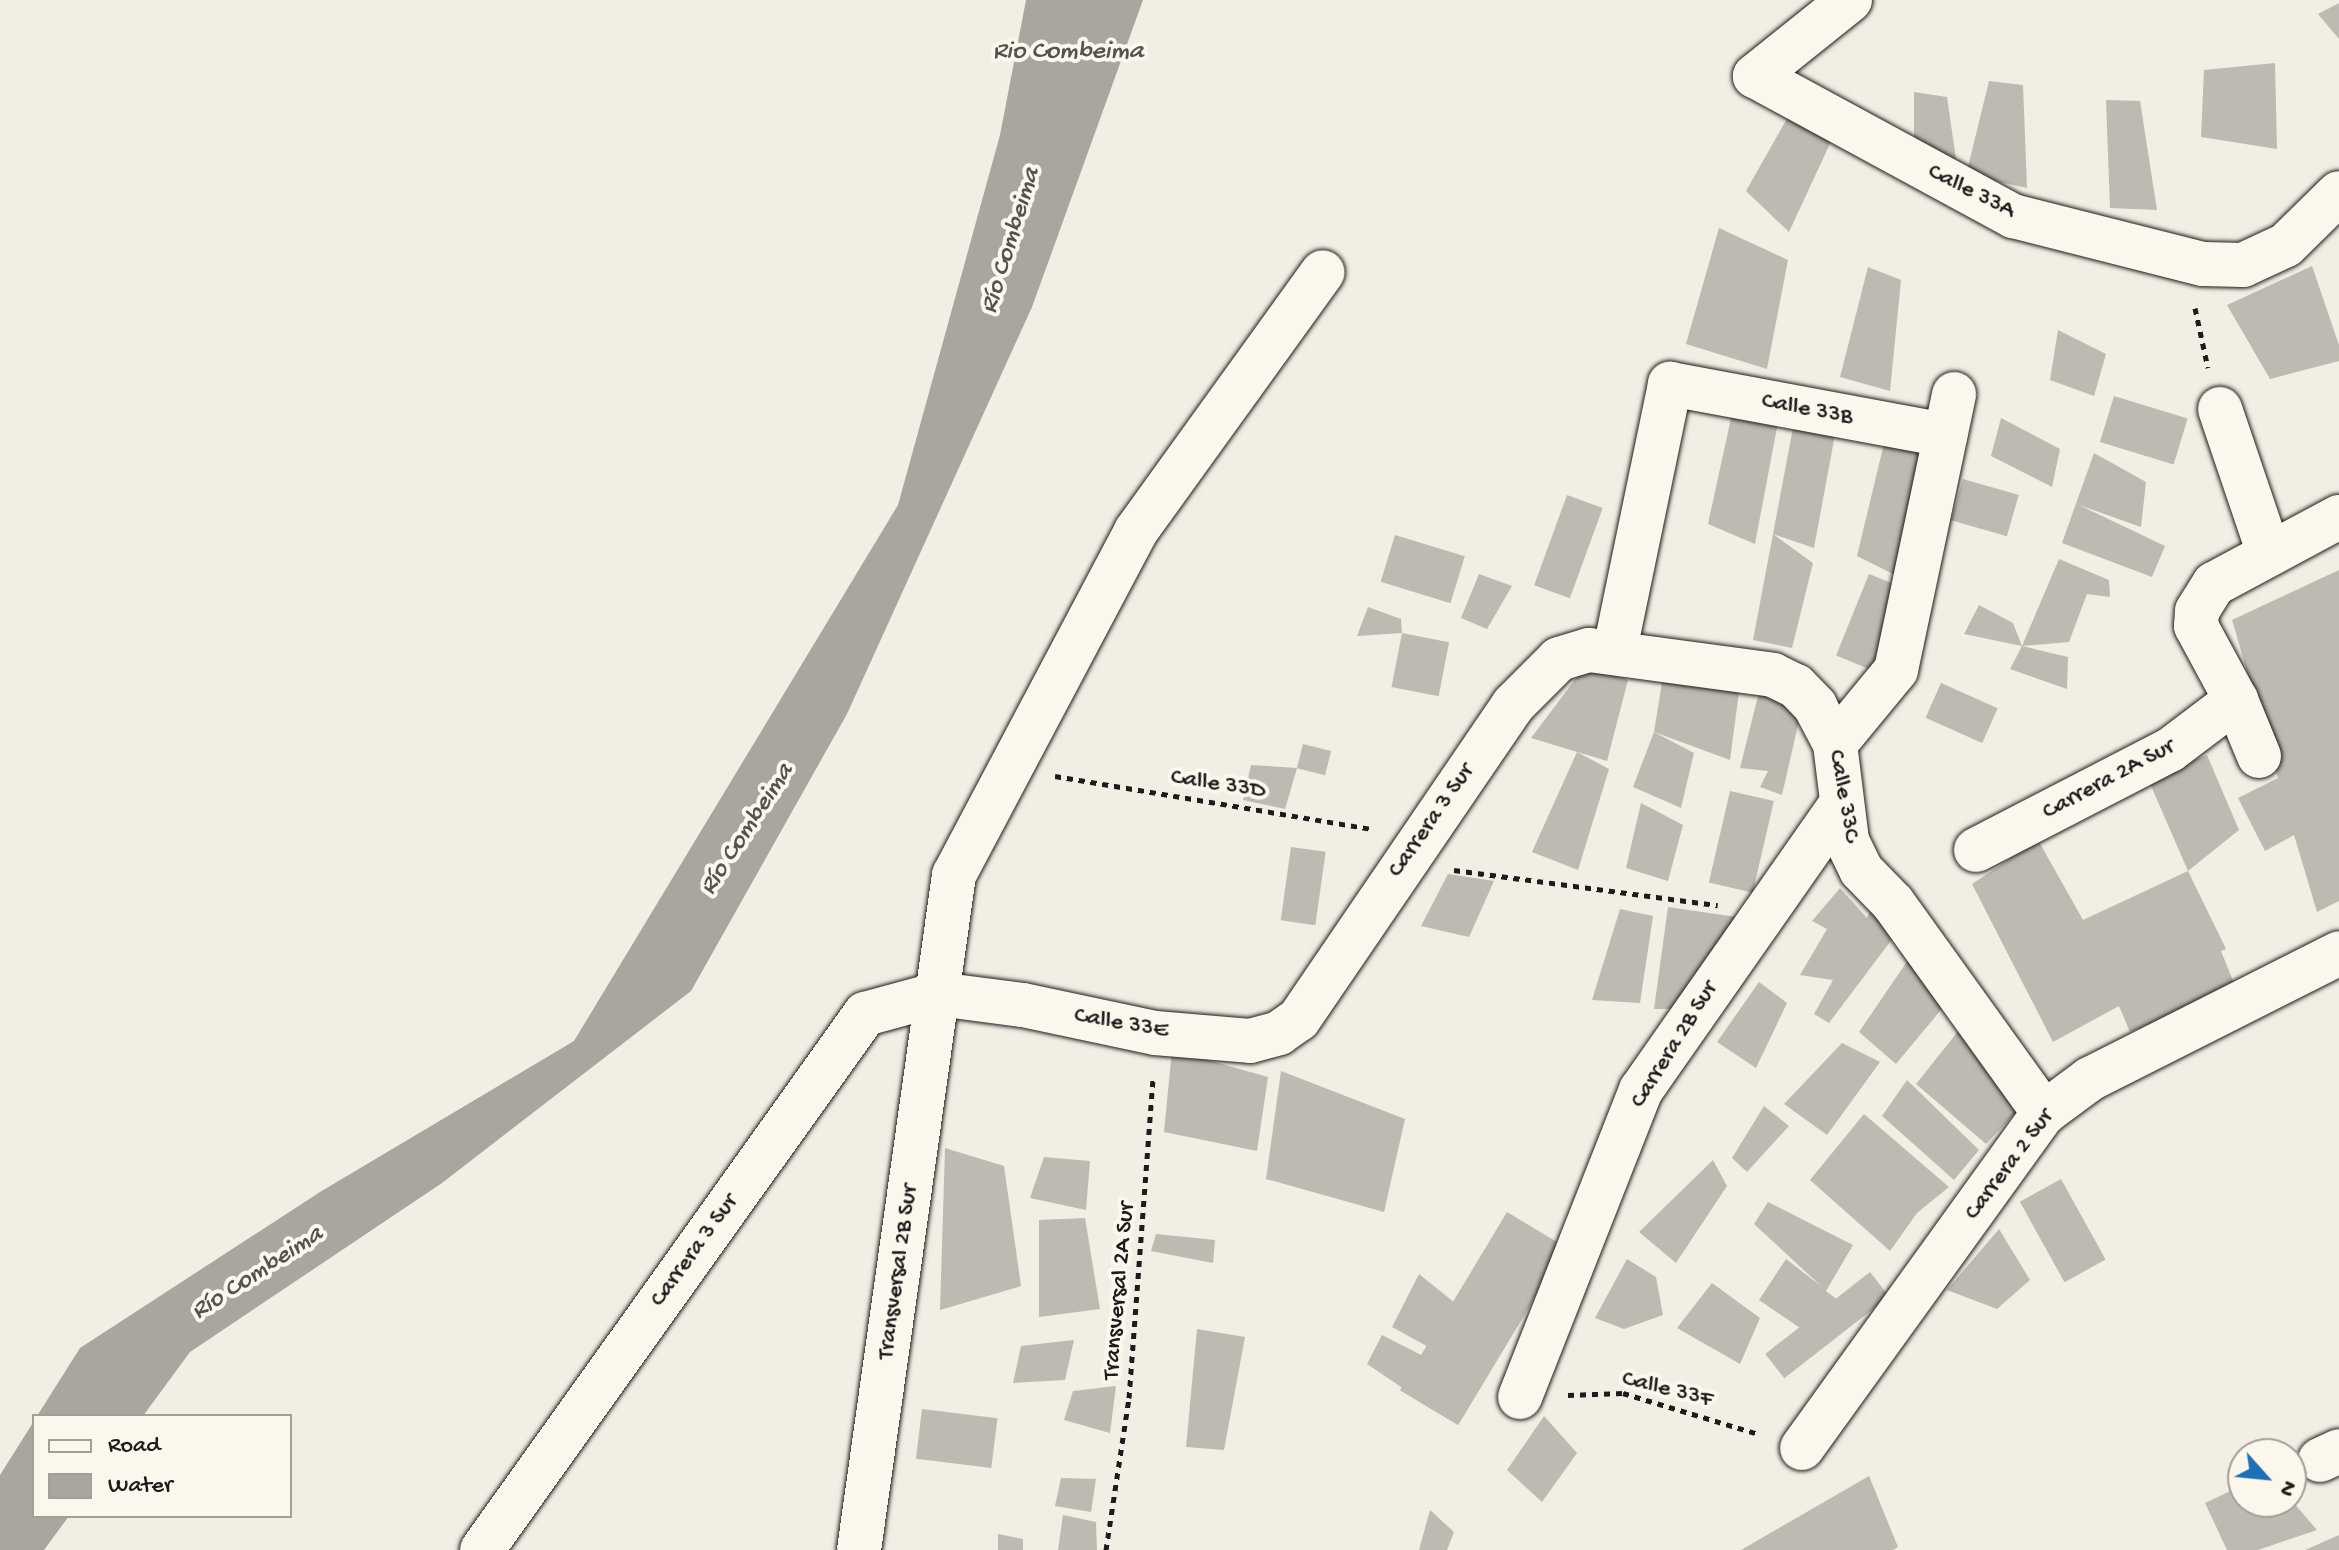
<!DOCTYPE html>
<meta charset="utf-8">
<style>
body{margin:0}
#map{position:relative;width:2339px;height:1550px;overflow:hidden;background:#f2eee4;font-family:"Gochi Hand",sans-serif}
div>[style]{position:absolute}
.water>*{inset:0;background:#a9a6a0}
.building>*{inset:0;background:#bdbab1;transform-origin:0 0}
.path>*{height:5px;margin-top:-2.5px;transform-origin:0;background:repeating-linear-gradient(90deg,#1c1c1c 0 6px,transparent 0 12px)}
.roads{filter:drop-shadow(0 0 2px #1c1c1c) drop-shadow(0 0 2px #1c1c1c)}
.minor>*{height:44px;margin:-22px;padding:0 22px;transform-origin:22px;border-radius:22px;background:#fbf7ec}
span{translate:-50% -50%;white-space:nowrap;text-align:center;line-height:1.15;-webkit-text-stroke:8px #fbf7ec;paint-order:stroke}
.street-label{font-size:24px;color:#1c1c1c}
.water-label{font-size:26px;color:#545351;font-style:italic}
.legend{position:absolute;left:32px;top:1414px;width:260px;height:104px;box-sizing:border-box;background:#fbf7ec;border:2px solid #a29f99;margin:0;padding:10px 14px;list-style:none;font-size:24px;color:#1c1c1c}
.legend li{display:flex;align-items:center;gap:16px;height:40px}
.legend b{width:40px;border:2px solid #a29f99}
.north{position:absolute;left:2227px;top:1438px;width:80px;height:80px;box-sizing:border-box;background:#fbf7ec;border:2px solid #a29f99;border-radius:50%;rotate:117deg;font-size:22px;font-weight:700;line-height:32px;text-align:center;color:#1c1c1c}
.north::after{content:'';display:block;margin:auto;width:28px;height:36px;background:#1f6fb2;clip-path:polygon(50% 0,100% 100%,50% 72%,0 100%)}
</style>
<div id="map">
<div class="water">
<div style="clip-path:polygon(1026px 0,1143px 0,1032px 307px,847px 714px,691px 991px,442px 1183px,190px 1352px,143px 1416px,37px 1416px,80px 1348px,320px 1192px,574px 1041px,898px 505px,1000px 135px)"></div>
<div style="clip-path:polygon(34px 1421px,34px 1516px,69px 1516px,44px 1550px,0 1550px,0 1475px)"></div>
</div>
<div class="building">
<div style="clip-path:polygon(2339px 3px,2339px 39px,2318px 14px)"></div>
<div style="clip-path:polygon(2275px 63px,2277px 149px,2201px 137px,2204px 70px)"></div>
<div style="clip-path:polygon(1989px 81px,2023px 85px,2027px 188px,1966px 175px)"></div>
<div style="clip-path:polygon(1914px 92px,1947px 97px,1956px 159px,1914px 151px)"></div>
<div style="clip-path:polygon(2106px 100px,2140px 101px,2157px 210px,2110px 208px)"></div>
<div style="clip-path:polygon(1797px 101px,1834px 135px,1789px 232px,1746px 191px)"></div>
<div style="clip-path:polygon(1719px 228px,1788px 260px,1767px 369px,1686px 344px)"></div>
<div style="clip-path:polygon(2312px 266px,2339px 345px,2339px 361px,2270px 379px,2227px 305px)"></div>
<div style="clip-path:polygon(1868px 267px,1901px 280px,1890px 391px,1840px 377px)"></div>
<div style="clip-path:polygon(2058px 330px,2106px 354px,2094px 396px,2050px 380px)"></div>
<div style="left:2114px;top:396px;width:77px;height:48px;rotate:17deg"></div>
<div style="clip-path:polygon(1733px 409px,1778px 422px,1755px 544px,1708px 524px)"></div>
<div style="clip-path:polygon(1795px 417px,1836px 429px,1814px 548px,1773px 534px,1813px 563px,1792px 648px,1753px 640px)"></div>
<div style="clip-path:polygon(2001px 418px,2060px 449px,2052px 487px,1991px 456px)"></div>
<div style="clip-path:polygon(1887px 431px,1920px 455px,1897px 576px,1857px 556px)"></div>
<div style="clip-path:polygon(2094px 453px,2146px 482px,2141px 527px,2079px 505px,2165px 546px,2152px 577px,2062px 543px)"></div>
<div style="left:1963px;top:479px;width:58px;height:43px;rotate:16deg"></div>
<div style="left:1567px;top:495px;width:38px;height:96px;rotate:20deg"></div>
<div style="left:1395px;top:535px;width:73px;height:49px;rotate:17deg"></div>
<div style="clip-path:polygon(2059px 559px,2109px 580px,2110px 597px,2087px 594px,2069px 642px,2022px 646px,2068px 657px,2067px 689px,2010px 669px,2022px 646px,1964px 634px,1979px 605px,2013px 623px,2022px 646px)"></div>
<div style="clip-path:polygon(2339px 570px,2339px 901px,2317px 912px,2294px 835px,2265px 851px,2238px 798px,2278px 778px,2232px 620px)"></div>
<div style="clip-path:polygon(1479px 574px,1512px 586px,1487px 629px,1461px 618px)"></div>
<div style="left:1869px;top:574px;width:41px;height:88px;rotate:22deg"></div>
<div style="clip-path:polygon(1368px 607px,1401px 619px,1402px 633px,1357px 636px)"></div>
<div style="left:1402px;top:633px;width:48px;height:55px;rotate:11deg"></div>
<div style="clip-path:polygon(1586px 665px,1628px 680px,1607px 761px,1531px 738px)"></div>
<div style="clip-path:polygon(1663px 676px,1739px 692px,1730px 760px,1654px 732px)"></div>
<div style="left:1941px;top:683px;width:62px;height:38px;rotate:24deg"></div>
<div style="clip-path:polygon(1759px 692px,1803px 703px,1782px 795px,1760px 787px,1768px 771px,1740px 768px)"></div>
<div style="clip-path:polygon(1654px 732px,1694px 753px,1681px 808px,1633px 787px)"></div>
<div style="left:1303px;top:744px;width:29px;height:25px;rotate:14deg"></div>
<div style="clip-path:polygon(1577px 752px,1609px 769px,1578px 870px,1532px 852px)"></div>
<div style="clip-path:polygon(2207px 755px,2239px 830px,2188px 871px,2148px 779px)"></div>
<div style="clip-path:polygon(1251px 765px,1297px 768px,1285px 809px,1243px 800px)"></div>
<div style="left:1730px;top:791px;width:45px;height:94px;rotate:13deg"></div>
<div style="clip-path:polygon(1641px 803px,1683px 825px,1668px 881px,1626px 868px)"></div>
<div style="clip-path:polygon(2038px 840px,2083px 920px,2188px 871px,2226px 949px,2221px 951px,2236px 988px,2130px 1032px,2119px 1006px,2053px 1042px,1972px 884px)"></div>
<div style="left:1291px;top:847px;width:35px;height:74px;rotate:8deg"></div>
<div style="clip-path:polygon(1448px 874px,1494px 881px,1469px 937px,1421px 926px)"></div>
<div style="clip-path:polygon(1840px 888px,1867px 918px,1872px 907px,1893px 938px,1829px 1023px,1814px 1014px,1833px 980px,1800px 975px,1827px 929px,1812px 921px)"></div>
<div style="clip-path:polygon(1668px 907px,1737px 917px,1682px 1009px,1654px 1009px)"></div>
<div style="clip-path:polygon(1620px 909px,1653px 916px,1640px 1003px,1592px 1000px)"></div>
<div style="clip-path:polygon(1908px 960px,1950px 999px,1896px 1064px,1859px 1032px)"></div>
<div style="clip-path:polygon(1759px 982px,1787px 1003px,1756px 1068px,1717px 1042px)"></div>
<div style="clip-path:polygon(1971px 1015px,2023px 1105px,1986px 1144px,1916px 1084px)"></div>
<div style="clip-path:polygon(1842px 1043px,1880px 1062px,1827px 1135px,1784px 1104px)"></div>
<div style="clip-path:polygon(1172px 1050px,1268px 1077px,1257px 1151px,1164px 1132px)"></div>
<div style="clip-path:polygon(1281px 1071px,1405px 1119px,1384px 1212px,1266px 1179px)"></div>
<div style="clip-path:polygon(1907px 1080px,1979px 1150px,1954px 1180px,1882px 1116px)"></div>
<div style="clip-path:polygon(1764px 1106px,1789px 1126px,1747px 1172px,1732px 1158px)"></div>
<div style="clip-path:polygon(1864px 1114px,1949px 1187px,1917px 1213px,1890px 1251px,1810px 1180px)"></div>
<div style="clip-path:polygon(945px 1148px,1004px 1166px,1021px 1286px,940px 1310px)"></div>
<div style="clip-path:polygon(1044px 1157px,1090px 1161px,1086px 1210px,1030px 1198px)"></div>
<div style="clip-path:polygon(1713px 1160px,1727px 1186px,1676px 1263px,1639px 1232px)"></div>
<div style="left:2061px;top:1179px;width:92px;height:47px;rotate:61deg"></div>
<div style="clip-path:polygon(1768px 1202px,1853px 1245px,1826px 1291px,1838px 1300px,1812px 1336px,1759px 1300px,1786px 1259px,1821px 1286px,1754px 1224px)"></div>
<div style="left:1507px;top:1212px;width:68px;height:208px;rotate:31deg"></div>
<div style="clip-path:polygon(1085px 1218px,1100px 1309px,1039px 1317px,1039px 1220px)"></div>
<div style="clip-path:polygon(1999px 1229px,2030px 1280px,1997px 1309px,1947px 1290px)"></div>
<div style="clip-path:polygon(1156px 1234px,1215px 1240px,1213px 1263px,1151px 1251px)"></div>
<div style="clip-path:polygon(1627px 1259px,1656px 1277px,1663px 1315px,1624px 1329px,1595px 1318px)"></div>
<div style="left:1870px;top:1272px;width:31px;height:133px;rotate:52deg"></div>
<div style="clip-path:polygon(1419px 1274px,1455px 1303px,1432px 1349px,1392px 1327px)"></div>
<div style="clip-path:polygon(1712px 1283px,1760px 1318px,1740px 1364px,1677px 1328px)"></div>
<div style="clip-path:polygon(1197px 1329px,1245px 1337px,1224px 1450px,1186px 1447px)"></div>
<div style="clip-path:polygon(1382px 1335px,1427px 1358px,1410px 1393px,1367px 1364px)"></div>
<div style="clip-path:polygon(1074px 1340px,1065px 1380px,1013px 1383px,1021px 1346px)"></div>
<div style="clip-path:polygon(1116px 1386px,1110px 1433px,1064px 1420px,1073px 1391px)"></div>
<div style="left:922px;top:1409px;width:76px;height:50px;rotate:7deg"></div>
<div style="clip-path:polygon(1544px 1416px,1577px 1453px,1542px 1502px,1507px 1470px)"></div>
<div style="clip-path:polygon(1869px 1476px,1898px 1547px,1893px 1550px,1741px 1550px)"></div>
<div style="clip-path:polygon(1061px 1478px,1096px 1479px,1091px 1512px,1055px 1506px)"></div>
<div style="clip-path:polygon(2243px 1485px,2243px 1502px,2293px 1502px,2317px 1530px,2258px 1550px,2227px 1550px,2205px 1503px)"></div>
<div style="clip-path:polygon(1430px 1510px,1454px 1532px,1447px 1550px,1419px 1550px)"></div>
<div style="clip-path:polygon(1063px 1515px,1096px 1522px,1097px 1550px,1058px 1550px)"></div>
<div style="clip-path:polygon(998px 1534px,1023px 1539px,1023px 1550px,998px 1550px)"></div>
<div style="clip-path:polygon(2339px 1535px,2339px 1550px,2305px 1550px)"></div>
</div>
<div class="path">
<div style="left:2195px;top:308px;width:61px;rotate:77.8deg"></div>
<div style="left:1055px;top:776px;width:322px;rotate:9.5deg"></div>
<div style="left:1454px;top:870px;width:266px;rotate:7.6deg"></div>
<div style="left:1568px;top:1395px;width:55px;rotate:-2.1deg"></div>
<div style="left:1623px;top:1393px;width:142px;rotate:16.8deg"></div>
<div style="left:1106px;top:1550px;width:154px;rotate:-81.4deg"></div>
<div style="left:1129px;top:1398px;width:321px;rotate:-85.7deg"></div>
</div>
<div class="roads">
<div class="minor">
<div style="left:1850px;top:0;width:122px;rotate:141.3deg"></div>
<div style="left:1755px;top:76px;width:294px;rotate:28.5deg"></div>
<div style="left:2013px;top:216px;width:196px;rotate:14.2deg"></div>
<div style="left:2203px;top:264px;width:40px;rotate:1.4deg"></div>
<div style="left:2243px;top:265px;width:47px;rotate:-24.9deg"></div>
<div style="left:2286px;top:245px;width:74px;rotate:-44.5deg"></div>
<div style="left:2220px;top:409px;width:153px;rotate:71.3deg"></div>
<div style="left:1615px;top:650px;width:272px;rotate:-78.3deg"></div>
<div style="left:1670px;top:384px;width:280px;rotate:10.5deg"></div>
<div style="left:1835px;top:744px;width:96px;rotate:-50.5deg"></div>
<div style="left:1896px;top:670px;width:282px;rotate:-78.1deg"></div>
<div style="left:2259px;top:756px;width:61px;rotate:-112.3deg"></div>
<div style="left:2236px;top:700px;width:84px;rotate:-118.4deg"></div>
<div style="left:2196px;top:626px;width:15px;rotate:-86deg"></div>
<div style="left:2197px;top:611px;width:32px;rotate:-58deg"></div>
<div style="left:2214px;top:584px;width:142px;rotate:-28.2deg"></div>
<div style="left:1976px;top:850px;width:218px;rotate:-27.3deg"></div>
<div style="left:2170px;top:750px;width:83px;rotate:-37.1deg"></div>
<div style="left:1520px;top:1397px;width:330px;rotate:-68.5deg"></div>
<div style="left:1641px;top:1090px;width:347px;rotate:-55deg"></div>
<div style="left:1802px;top:1448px;width:413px;rotate:-54.2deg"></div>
<div style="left:2044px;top:1113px;width:57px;rotate:-36.5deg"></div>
<div style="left:2090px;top:1079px;width:279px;rotate:-26.8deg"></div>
<div style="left:2320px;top:1460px;width:21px;rotate:-25deg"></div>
<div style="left:482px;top:1550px;width:659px;rotate:-54.45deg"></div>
<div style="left:865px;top:1014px;width:76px;rotate:-15.3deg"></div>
<div style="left:938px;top:994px;width:86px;rotate:7.4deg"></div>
<div style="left:1023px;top:1005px;width:135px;rotate:12deg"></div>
<div style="left:1155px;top:1033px;width:95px;rotate:4.8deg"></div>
<div style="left:1250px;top:1041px;width:30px;rotate:-15deg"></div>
<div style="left:1279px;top:1033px;width:24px;rotate:-35deg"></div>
<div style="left:1299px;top:1019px;width:380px;rotate:-55.7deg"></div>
<div style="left:1513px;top:705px;width:65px;rotate:-45deg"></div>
<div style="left:1559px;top:659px;width:31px;rotate:-17deg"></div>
<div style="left:1589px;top:650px;width:186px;rotate:7.7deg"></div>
<div style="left:1773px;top:675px;width:25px;rotate:26deg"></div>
<div style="left:1796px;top:686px;width:28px;rotate:46deg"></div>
<div style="left:1815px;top:706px;width:43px;rotate:62.2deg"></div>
<div style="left:1835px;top:744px;width:98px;rotate:82.9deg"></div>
<div style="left:1847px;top:841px;width:32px;rotate:64deg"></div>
<div style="left:1861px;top:870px;width:46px;rotate:45.9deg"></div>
<div style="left:1893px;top:903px;width:259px;rotate:54.3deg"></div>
<div style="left:859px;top:1550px;width:682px;rotate:-81.99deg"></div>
<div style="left:954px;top:875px;width:389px;rotate:-62.1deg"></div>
<div style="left:1136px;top:531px;width:319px;rotate:-54.2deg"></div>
</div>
</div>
<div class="street-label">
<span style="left:1971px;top:192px;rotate:27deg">Calle 33A</span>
<span style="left:1807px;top:410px;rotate:11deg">Calle 33B</span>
<span style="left:2109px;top:780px;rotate:-28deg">Carrera 2A Sur</span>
<span style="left:1218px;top:785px;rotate:9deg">Calle 33D</span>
<span style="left:1843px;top:796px;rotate:80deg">Calle 33C</span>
<span style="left:1432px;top:821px;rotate:-55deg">Carrera 3 Sur</span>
<span style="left:1121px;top:1024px;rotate:10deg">Calle 33E</span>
<span style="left:1675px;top:1045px;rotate:-58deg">Carrera 2B Sur</span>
<span style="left:2010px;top:1165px;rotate:-53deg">Carrera 2 Sur</span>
<span style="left:695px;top:1251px;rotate:-54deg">Carrera 3 Sur</span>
<span style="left:899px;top:1272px;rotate:-82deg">Transversal 2B Sur</span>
<span style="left:1120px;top:1291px;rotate:-85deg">Transversal 2A Sur</span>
<span style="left:1667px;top:1390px;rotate:14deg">Calle 33F</span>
</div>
<div class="water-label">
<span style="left:1068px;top:53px">Rio Combeima</span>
<span style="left:1012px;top:241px;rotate:-73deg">Río Combeima</span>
<span style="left:748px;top:830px;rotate:-57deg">Río Combeima</span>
<span style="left:258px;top:1274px;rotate:-33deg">Río Combeima</span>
</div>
<ul class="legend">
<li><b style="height:10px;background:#fbf7ec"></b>Road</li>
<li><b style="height:22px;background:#a9a6a0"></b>Water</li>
</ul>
<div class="north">N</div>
</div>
